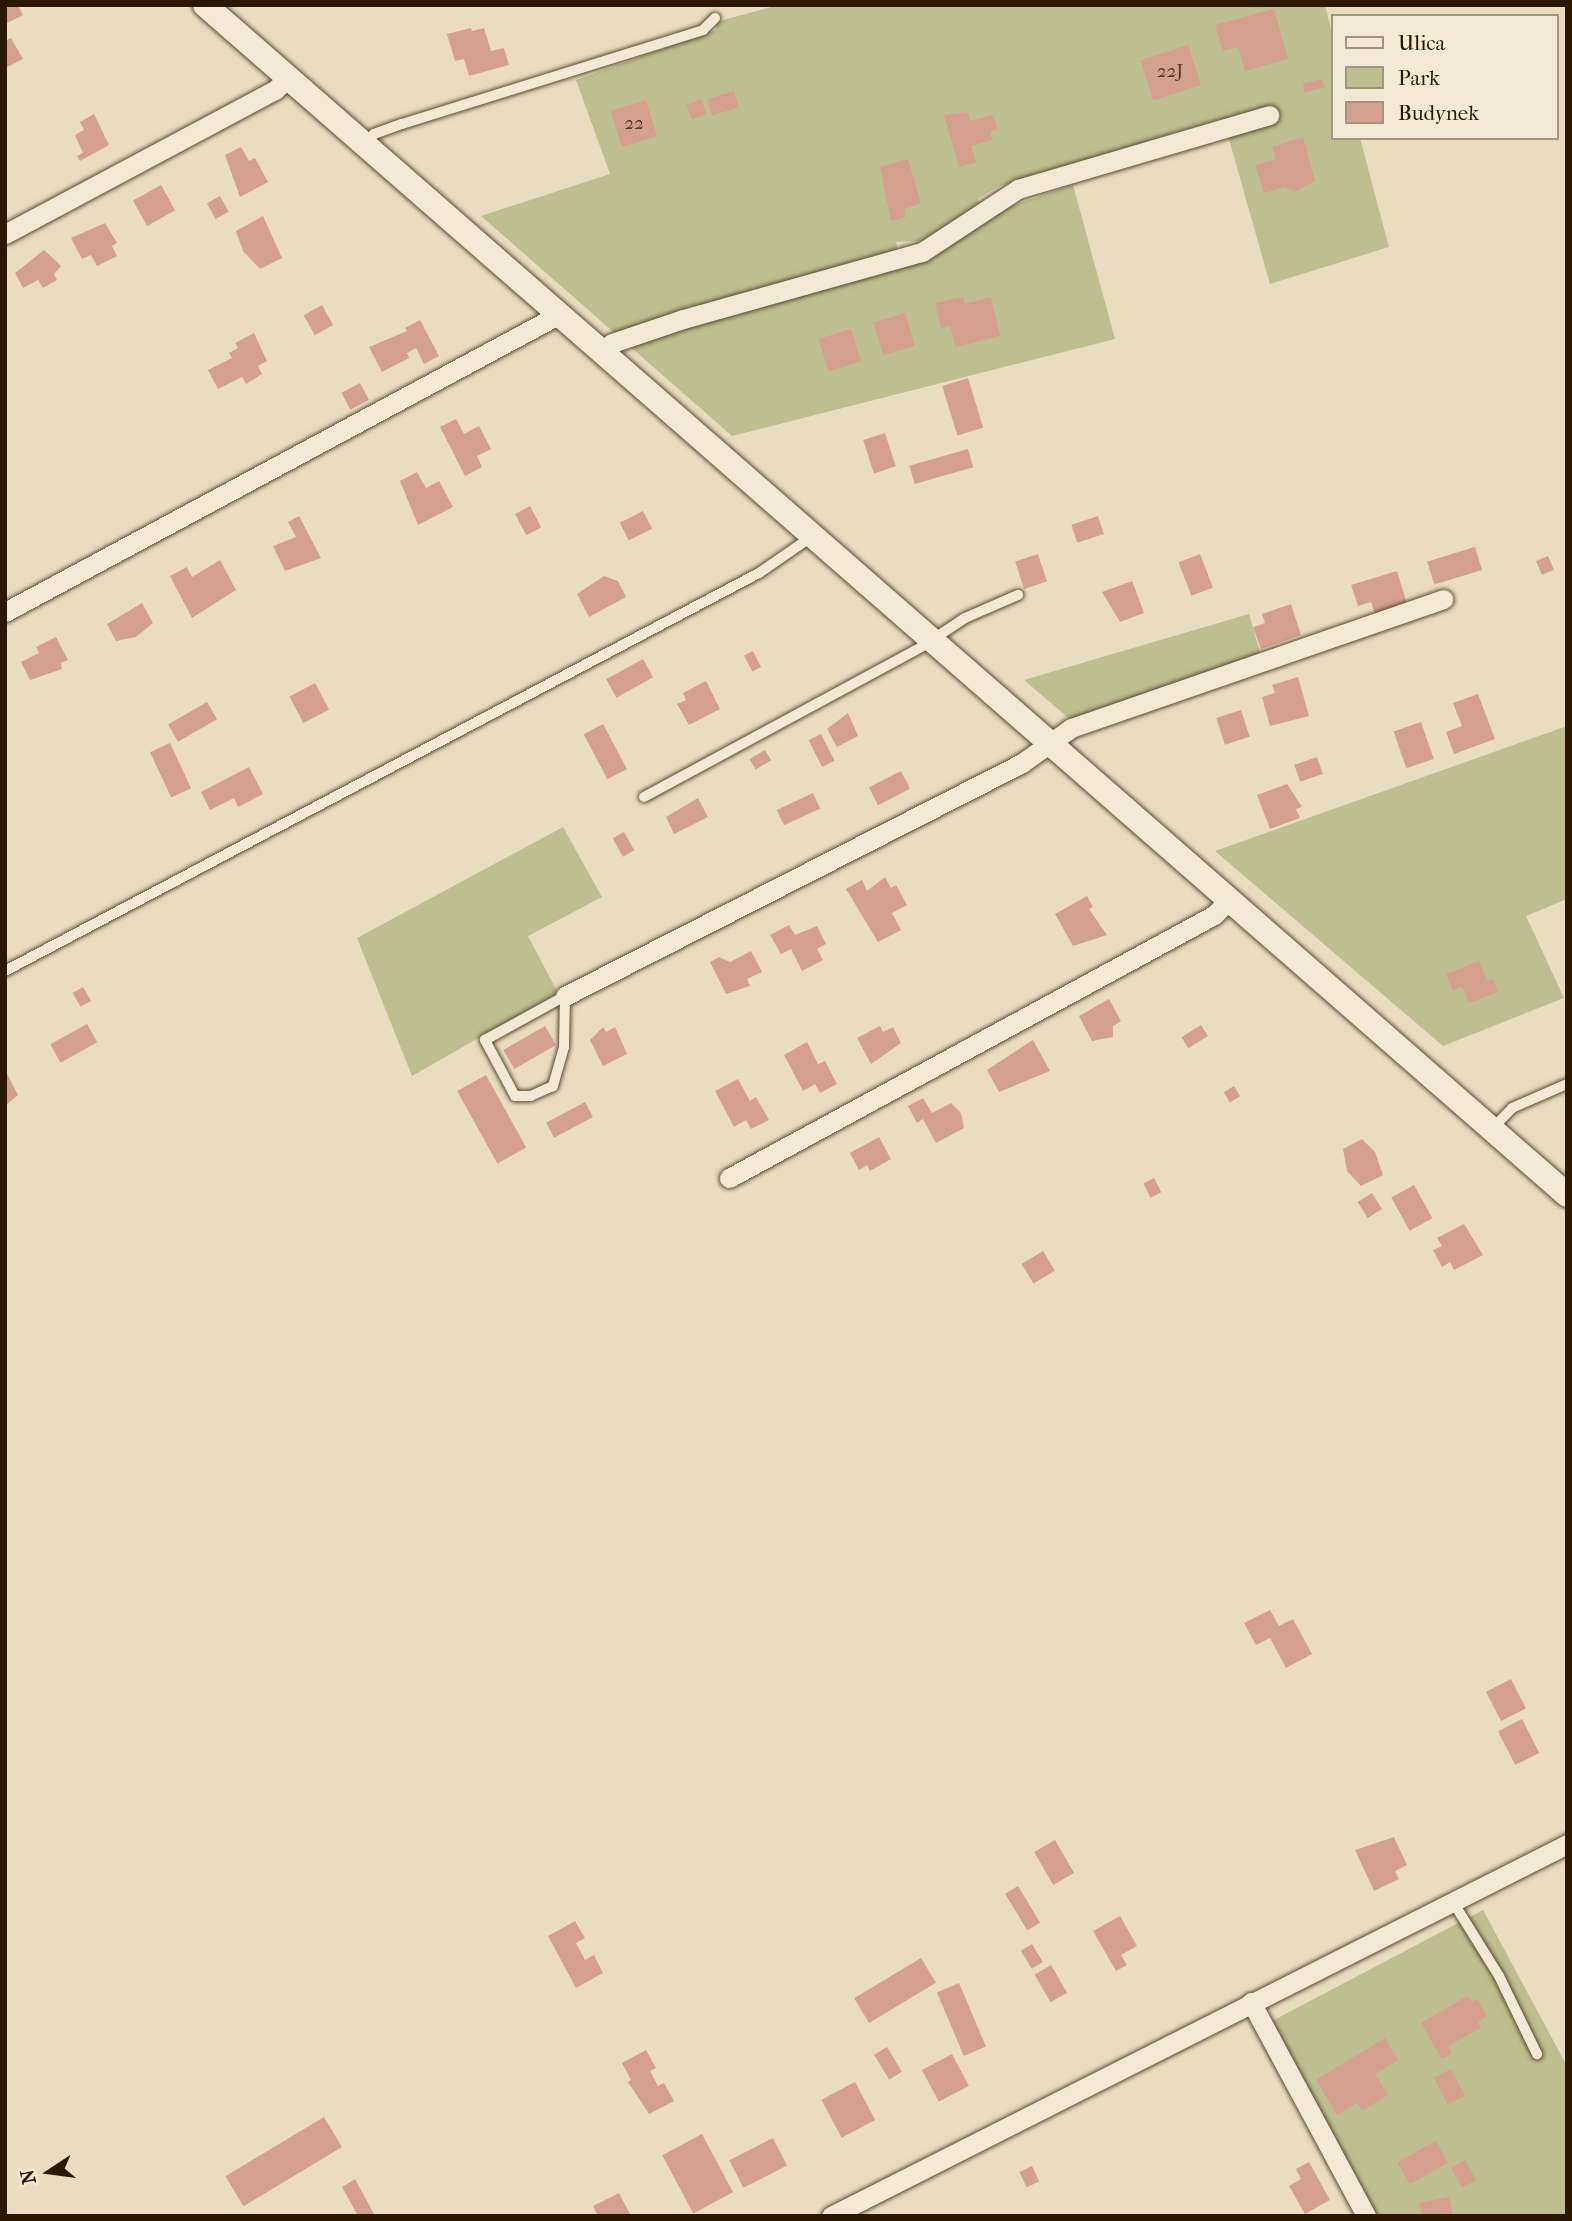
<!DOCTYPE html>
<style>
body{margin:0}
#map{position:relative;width:1572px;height:2221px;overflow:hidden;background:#eaddbf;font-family:"IM FELL French Canon",serif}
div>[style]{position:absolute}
.green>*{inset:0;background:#bdbf8e}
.building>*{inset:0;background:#d6a08f;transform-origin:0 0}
.roads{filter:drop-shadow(0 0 2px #5a4931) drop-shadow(0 0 2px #5a4931)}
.service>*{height:10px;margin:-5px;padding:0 5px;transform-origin:5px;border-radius:5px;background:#f1e9d5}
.minor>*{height:19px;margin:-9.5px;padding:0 9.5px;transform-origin:9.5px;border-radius:9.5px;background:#f1e9d5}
.tertiary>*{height:24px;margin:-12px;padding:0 12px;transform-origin:12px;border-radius:12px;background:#f1e9d5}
span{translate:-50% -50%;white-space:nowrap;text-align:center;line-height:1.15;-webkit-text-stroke:5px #f1e9d5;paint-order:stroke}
.number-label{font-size:19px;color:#553a25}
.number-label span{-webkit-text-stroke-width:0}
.frame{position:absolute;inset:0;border:7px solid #2a1802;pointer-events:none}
.legend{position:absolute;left:1331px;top:14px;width:228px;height:126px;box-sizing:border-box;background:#f1e9d5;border:2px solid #a19581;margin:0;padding:9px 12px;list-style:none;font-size:21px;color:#2a1802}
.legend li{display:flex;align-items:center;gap:14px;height:35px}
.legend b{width:35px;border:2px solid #a19581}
.north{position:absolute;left:14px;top:2137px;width:70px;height:70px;-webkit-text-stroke:5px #f1e9d5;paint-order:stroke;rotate:257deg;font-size:19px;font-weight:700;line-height:28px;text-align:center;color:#2a1802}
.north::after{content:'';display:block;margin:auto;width:24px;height:32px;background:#2a1802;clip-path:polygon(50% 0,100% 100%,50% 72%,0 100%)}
</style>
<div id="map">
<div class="green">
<div style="clip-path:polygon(779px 5px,1325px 5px,1332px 33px,1332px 138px,1360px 138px,1389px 247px,1270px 284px,1223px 118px,997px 187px,978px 199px,983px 209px,943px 240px,896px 242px,901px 262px,1006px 208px,1073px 185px,1115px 339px,732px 436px,481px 216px,610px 174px,576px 80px,716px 30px,716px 22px)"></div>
<div style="clip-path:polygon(1249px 614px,1264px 666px,1079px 727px,1024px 680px)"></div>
<div style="clip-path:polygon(1567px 726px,1567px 899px,1526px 916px,1564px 998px,1443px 1046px,1215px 851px)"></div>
<div style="clip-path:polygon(563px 827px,602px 897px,528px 936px,558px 993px,412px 1076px,357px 938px)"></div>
<div style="clip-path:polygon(1483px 1910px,1567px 2066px,1567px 2216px,1376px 2216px,1272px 2021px)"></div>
</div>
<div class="building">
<div style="clip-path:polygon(5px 5px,18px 5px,23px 15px,5px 24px)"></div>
<div style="clip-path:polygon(1274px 9px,1288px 59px,1245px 71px,1238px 47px,1223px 51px,1215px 25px)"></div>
<div style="clip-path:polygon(471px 28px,472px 31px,484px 28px,491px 51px,504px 48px,509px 65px,469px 76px,464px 59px,455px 61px,447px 34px)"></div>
<div style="clip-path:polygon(11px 38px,23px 59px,5px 68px,5px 41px)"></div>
<div style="left:1188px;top:45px;width:42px;height:50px;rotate:72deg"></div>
<div style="left:1322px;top:79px;width:9px;height:20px;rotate:77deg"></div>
<div style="left:734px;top:91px;width:17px;height:28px;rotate:73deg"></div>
<div style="left:701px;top:99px;width:16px;height:16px;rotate:68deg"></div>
<div style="left:646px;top:100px;width:38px;height:37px;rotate:73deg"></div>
<div style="clip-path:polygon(968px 112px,970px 121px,993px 115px,998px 129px,990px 132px,992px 140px,971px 146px,976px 162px,959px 167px,944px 115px)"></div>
<div style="clip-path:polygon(94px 114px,109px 145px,80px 161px,77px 156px,83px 153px,75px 135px,84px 130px,80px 122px)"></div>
<div style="clip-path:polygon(1303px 137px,1315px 181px,1295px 192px,1285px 187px,1264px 193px,1255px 165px,1276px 159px,1272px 147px)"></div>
<div style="clip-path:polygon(241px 147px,249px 161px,255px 158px,268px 182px,240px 197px,225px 155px)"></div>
<div style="clip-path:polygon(908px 159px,921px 203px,904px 209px,906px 217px,891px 221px,880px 167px)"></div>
<div style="left:161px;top:185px;width:29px;height:32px;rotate:61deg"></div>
<div style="left:220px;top:196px;width:18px;height:15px;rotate:61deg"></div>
<div style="clip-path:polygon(263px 216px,282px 258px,260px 269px,243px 251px,236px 231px)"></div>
<div style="clip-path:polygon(105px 223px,117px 243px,112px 246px,117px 256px,97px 266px,91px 255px,82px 259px,71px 238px)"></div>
<div style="clip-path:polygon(44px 250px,61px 266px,54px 274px,57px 280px,43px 288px,38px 280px,23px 288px,15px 273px)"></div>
<div style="clip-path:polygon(963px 297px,965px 304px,991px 297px,1000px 336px,956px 347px,950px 326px,941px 328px,935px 303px)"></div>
<div style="left:322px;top:305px;width:23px;height:21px;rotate:61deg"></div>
<div style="left:905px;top:313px;width:34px;height:33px;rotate:73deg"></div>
<div style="clip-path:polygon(420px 320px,439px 356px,424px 364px,416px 348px,407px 353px,409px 358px,382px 372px,369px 347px,407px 331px,405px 328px)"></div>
<div style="left:851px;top:329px;width:34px;height:34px;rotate:73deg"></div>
<div style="clip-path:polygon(254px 333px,267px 361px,258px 366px,262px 374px,246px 384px,242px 377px,218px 389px,208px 370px,232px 358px,229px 353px,238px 348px,235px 343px)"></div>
<div style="left:968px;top:378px;width:52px;height:27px;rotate:73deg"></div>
<div style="left:360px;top:383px;width:19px;height:21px;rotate:62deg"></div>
<div style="clip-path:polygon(456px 419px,464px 434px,479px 426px,491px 449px,477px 456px,482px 467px,465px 476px,440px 427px)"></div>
<div style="left:885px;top:433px;width:35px;height:23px;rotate:72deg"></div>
<div style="left:968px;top:449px;width:19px;height:61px;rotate:74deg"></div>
<div style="clip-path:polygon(417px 472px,426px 488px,439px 481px,453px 507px,418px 525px,400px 481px)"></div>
<div style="left:530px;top:506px;width:24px;height:17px;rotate:62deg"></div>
<div style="left:643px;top:511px;width:20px;height:26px;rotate:63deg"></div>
<div style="clip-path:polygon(299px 516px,321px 558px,285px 571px,273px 546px,296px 537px,288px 522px)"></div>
<div style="left:1098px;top:516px;width:19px;height:28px;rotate:72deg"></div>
<div style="left:1475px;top:547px;width:24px;height:50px;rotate:73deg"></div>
<div style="left:1038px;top:554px;width:29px;height:24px;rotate:72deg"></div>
<div style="left:1200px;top:554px;width:36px;height:23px;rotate:69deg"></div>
<div style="left:1548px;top:556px;width:15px;height:13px;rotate:67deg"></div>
<div style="clip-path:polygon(220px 560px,236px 590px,192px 618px,170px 576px,187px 567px,192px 577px)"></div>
<div style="clip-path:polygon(1397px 571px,1407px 604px,1375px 614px,1371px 602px,1358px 606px,1351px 585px)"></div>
<div style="clip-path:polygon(604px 576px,618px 581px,626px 597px,589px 617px,577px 594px)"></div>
<div style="clip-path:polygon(1132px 581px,1144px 613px,1120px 622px,1102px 592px)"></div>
<div style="clip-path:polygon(142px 603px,153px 623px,136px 637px,116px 641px,107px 624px)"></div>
<div style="clip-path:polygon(1291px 604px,1301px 635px,1261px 649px,1253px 627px,1265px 623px,1262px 614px)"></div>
<div style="clip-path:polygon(56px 637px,68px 660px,61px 663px,62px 669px,30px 680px,21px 662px,39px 653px,36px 647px)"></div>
<div style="left:753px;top:651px;width:18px;height:10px;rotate:63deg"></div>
<div style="left:643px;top:659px;width:21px;height:42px;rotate:61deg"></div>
<div style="clip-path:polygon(1298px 677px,1309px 716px,1270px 726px,1262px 697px,1275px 693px,1272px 685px)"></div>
<div style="clip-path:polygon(706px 681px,720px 709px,689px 725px,677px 704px,686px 700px,683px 693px)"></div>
<div style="left:315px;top:683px;width:30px;height:29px;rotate:62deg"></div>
<div style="clip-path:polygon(1478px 694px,1495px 739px,1454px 754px,1446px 732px,1462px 726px,1453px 703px)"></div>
<div style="left:207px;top:702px;width:20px;height:45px;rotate:60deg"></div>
<div style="left:1241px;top:710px;width:28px;height:26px;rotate:72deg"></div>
<div style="clip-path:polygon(848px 713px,858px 736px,837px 747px,827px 729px)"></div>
<div style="left:1421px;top:722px;width:39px;height:29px;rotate:71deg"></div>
<div style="left:603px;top:724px;width:51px;height:22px;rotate:62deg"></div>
<div style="left:821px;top:734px;width:30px;height:14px;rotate:63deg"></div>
<div style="left:170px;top:743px;width:50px;height:22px;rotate:65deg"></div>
<div style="left:765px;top:750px;width:12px;height:18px;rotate:59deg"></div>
<div style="left:1317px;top:757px;width:18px;height:24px;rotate:71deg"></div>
<div style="clip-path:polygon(249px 767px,263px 794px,238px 807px,234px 798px,210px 810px,201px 792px)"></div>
<div style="left:901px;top:771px;width:20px;height:36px;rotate:63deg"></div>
<div style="clip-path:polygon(1287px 784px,1302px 807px,1296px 809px,1300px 818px,1270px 829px,1257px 795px)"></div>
<div style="left:813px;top:793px;width:17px;height:40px;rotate:65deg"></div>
<div style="clip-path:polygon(698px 798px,708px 817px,674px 834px,666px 817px)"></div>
<div style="left:624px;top:832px;width:21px;height:13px;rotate:61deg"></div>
<div style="clip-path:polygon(885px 877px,891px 888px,896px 885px,907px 905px,892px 913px,901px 930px,878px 942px,846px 889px,862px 880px,867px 891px)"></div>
<div style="clip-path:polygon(1087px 896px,1093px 907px,1089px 909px,1107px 935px,1073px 946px,1055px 914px)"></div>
<div style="clip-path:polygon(789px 925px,795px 935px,817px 926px,826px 944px,817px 949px,823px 960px,802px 971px,791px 949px,781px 954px,770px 935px)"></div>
<div style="clip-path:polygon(751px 951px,762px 972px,747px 979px,750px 986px,726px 994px,710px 962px,719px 957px,730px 962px)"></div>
<div style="clip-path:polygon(1479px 961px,1487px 981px,1493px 979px,1498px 992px,1469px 1003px,1462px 987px,1453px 991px,1446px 974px)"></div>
<div style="left:83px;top:987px;width:16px;height:12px;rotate:60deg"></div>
<div style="clip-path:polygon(1109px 999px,1121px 1021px,1113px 1026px,1113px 1037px,1092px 1041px,1079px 1016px)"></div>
<div style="left:87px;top:1024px;width:21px;height:42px;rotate:61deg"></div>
<div style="left:1201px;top:1025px;width:13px;height:23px;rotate:58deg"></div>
<div style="left:545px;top:1026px;width:22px;height:48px;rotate:60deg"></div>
<div style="clip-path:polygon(880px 1026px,883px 1032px,893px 1027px,901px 1043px,871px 1064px,857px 1038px)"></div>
<div style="clip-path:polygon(603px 1027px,606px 1032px,615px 1027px,627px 1054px,603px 1066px,590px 1040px)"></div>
<div style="clip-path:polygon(1033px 1040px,1050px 1071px,999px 1092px,987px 1070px)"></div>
<div style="clip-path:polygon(807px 1042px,818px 1064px,825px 1061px,837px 1084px,820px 1093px,815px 1084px,803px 1091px,784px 1055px)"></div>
<div style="clip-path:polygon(5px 1070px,18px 1095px,5px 1106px)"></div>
<div style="left:486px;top:1075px;width:83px;height:33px;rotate:61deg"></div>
<div style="clip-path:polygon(738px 1079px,750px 1101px,756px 1097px,769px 1120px,751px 1129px,746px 1120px,734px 1127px,715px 1091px)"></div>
<div style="left:1234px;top:1086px;width:12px;height:12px;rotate:59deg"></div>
<div style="clip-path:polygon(923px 1098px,932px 1113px,951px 1103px,961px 1113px,964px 1128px,936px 1143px,923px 1119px,917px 1123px,908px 1106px)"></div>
<div style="left:585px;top:1102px;width:17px;height:44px;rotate:62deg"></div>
<div style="clip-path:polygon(879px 1137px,891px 1159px,870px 1171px,867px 1165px,859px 1170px,850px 1153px)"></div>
<div style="clip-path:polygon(1362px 1139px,1375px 1152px,1383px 1175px,1361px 1186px,1347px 1171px,1343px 1149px)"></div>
<div style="left:1154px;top:1178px;width:16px;height:12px;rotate:63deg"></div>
<div style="left:1414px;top:1185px;width:38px;height:26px;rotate:61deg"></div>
<div style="left:1372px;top:1193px;width:19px;height:17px;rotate:58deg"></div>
<div style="clip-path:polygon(1464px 1224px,1483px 1255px,1454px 1270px,1450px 1262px,1442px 1267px,1433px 1250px,1442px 1246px,1437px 1238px)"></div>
<div style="left:1043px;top:1251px;width:23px;height:25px;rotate:59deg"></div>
<div style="clip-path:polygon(1270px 1610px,1279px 1626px,1293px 1619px,1312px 1654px,1286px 1668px,1270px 1638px,1256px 1645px,1244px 1623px)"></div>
<div style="left:1511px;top:1679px;width:33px;height:28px;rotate:63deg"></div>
<div style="left:1522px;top:1719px;width:38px;height:27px;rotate:63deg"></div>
<div style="clip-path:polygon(1394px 1837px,1407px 1865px,1395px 1871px,1399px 1879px,1374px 1891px,1355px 1850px)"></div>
<div style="left:1055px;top:1840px;width:38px;height:24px;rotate:60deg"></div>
<div style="left:1018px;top:1886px;width:43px;height:15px;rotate:59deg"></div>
<div style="clip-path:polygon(1120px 1916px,1137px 1946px,1121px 1955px,1127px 1965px,1116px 1971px,1093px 1931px)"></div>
<div style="clip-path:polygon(575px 1921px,585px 1938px,576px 1943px,585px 1960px,594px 1955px,603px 1973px,576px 1988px,548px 1936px)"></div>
<div style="left:1032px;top:1944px;width:21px;height:13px;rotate:59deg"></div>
<div style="left:921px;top:1958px;width:29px;height:78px;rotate:59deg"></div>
<div style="left:1051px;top:1965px;width:32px;height:19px;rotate:60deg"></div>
<div style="left:959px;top:1983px;width:69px;height:24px;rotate:67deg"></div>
<div style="clip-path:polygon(1467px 1996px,1472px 2002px,1477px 1999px,1487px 2016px,1478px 2022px,1481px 2028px,1448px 2046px,1452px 2053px,1442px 2059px,1421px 2023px)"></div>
<div style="clip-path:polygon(1385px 2038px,1398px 2060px,1375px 2074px,1388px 2095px,1362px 2111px,1357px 2103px,1337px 2115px,1316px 2080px)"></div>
<div style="left:887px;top:2047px;width:29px;height:15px;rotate:59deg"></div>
<div style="clip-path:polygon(646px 2050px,656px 2068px,650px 2071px,658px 2086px,664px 2083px,674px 2101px,649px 2114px,628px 2082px,631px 2080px,622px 2063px)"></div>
<div style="left:952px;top:2054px;width:36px;height:34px;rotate:62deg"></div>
<div style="left:1451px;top:2069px;width:30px;height:19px;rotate:63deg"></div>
<div style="left:855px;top:2082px;width:43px;height:38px;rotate:62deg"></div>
<div style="left:324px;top:2117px;width:35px;height:115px;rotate:59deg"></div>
<div style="left:702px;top:2134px;width:66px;height:45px;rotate:62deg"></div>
<div style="left:773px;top:2138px;width:31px;height:49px;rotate:63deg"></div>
<div style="left:1436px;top:2141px;width:25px;height:44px;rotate:61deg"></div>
<div style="left:1465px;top:2160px;width:23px;height:16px;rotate:61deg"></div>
<div style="clip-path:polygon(1309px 2162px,1330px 2200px,1305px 2214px,1289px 2186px,1301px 2179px,1296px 2169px)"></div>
<div style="left:1032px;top:2166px;width:17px;height:14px;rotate:65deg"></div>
<div style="clip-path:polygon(355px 2179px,375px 2216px,358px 2216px,342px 2187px)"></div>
<div style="clip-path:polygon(619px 2193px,631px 2216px,598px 2216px,593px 2206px)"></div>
<div style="clip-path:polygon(1449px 2197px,1453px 2216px,1422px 2216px,1419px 2203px)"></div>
</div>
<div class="roads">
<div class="service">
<div style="left:363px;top:144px;width:15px;rotate:-42deg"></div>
<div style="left:374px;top:134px;width:30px;rotate:-20deg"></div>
<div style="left:402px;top:124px;width:315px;rotate:-17.3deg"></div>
<div style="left:703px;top:30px;width:17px;rotate:-45deg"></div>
<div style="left:644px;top:797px;width:317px;rotate:-28.4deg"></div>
<div style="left:923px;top:646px;width:50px;rotate:-33.7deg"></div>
<div style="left:965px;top:618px;width:58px;rotate:-23.5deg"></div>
<div style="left:5px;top:971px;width:853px;rotate:-27.83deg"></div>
<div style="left:759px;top:573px;width:63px;rotate:-34.7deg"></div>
<div style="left:565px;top:996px;width:51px;rotate:91.1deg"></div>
<div style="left:564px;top:1047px;width:41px;rotate:105.8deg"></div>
<div style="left:553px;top:1086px;width:24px;rotate:156deg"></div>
<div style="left:531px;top:1096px;width:16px;rotate:180deg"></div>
<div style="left:515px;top:1096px;width:64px;rotate:-118.2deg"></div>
<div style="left:485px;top:1040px;width:91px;rotate:-28.8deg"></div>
<div style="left:1492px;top:1129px;width:29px;rotate:-46deg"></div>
<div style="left:1512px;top:1108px;width:60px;rotate:-23.6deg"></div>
<div style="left:1453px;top:1902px;width:87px;rotate:58.1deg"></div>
<div style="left:1499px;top:1976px;width:87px;rotate:64deg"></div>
</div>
<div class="minor">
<div style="left:5px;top:234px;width:306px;rotate:-28.1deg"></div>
<div style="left:275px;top:90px;width:16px;rotate:-43deg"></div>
<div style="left:601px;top:352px;width:14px;rotate:-39deg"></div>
<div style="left:612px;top:343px;width:75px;rotate:-18.7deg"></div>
<div style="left:683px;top:319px;width:248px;rotate:-15.7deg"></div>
<div style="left:922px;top:252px;width:115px;rotate:-33.3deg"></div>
<div style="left:1018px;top:189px;width:262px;rotate:-16.4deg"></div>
<div style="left:5px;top:612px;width:628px;rotate:-28.24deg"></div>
<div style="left:565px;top:996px;width:513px;rotate:-27.01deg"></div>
<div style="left:1022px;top:763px;width:60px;rotate:-35.5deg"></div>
<div style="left:1071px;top:728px;width:394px;rotate:-19.1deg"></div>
<div style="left:729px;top:1178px;width:552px;rotate:-28.47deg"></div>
<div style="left:1214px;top:915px;width:21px;rotate:-45deg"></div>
<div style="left:1251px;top:2002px;width:243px;rotate:61.7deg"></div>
<div style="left:831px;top:2216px;width:825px;rotate:-26.81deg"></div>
</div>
<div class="tertiary">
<div style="left:205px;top:5px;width:1809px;rotate:41.14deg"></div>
</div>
</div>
<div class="number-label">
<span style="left:1170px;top:72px">22J</span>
<span style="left:634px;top:124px">22</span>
</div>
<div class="frame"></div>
<ul class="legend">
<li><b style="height:9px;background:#f1e9d5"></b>Ulica</li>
<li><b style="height:19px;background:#bdbf8e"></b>Park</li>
<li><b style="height:19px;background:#d6a08f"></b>Budynek</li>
</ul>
<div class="north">N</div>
</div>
